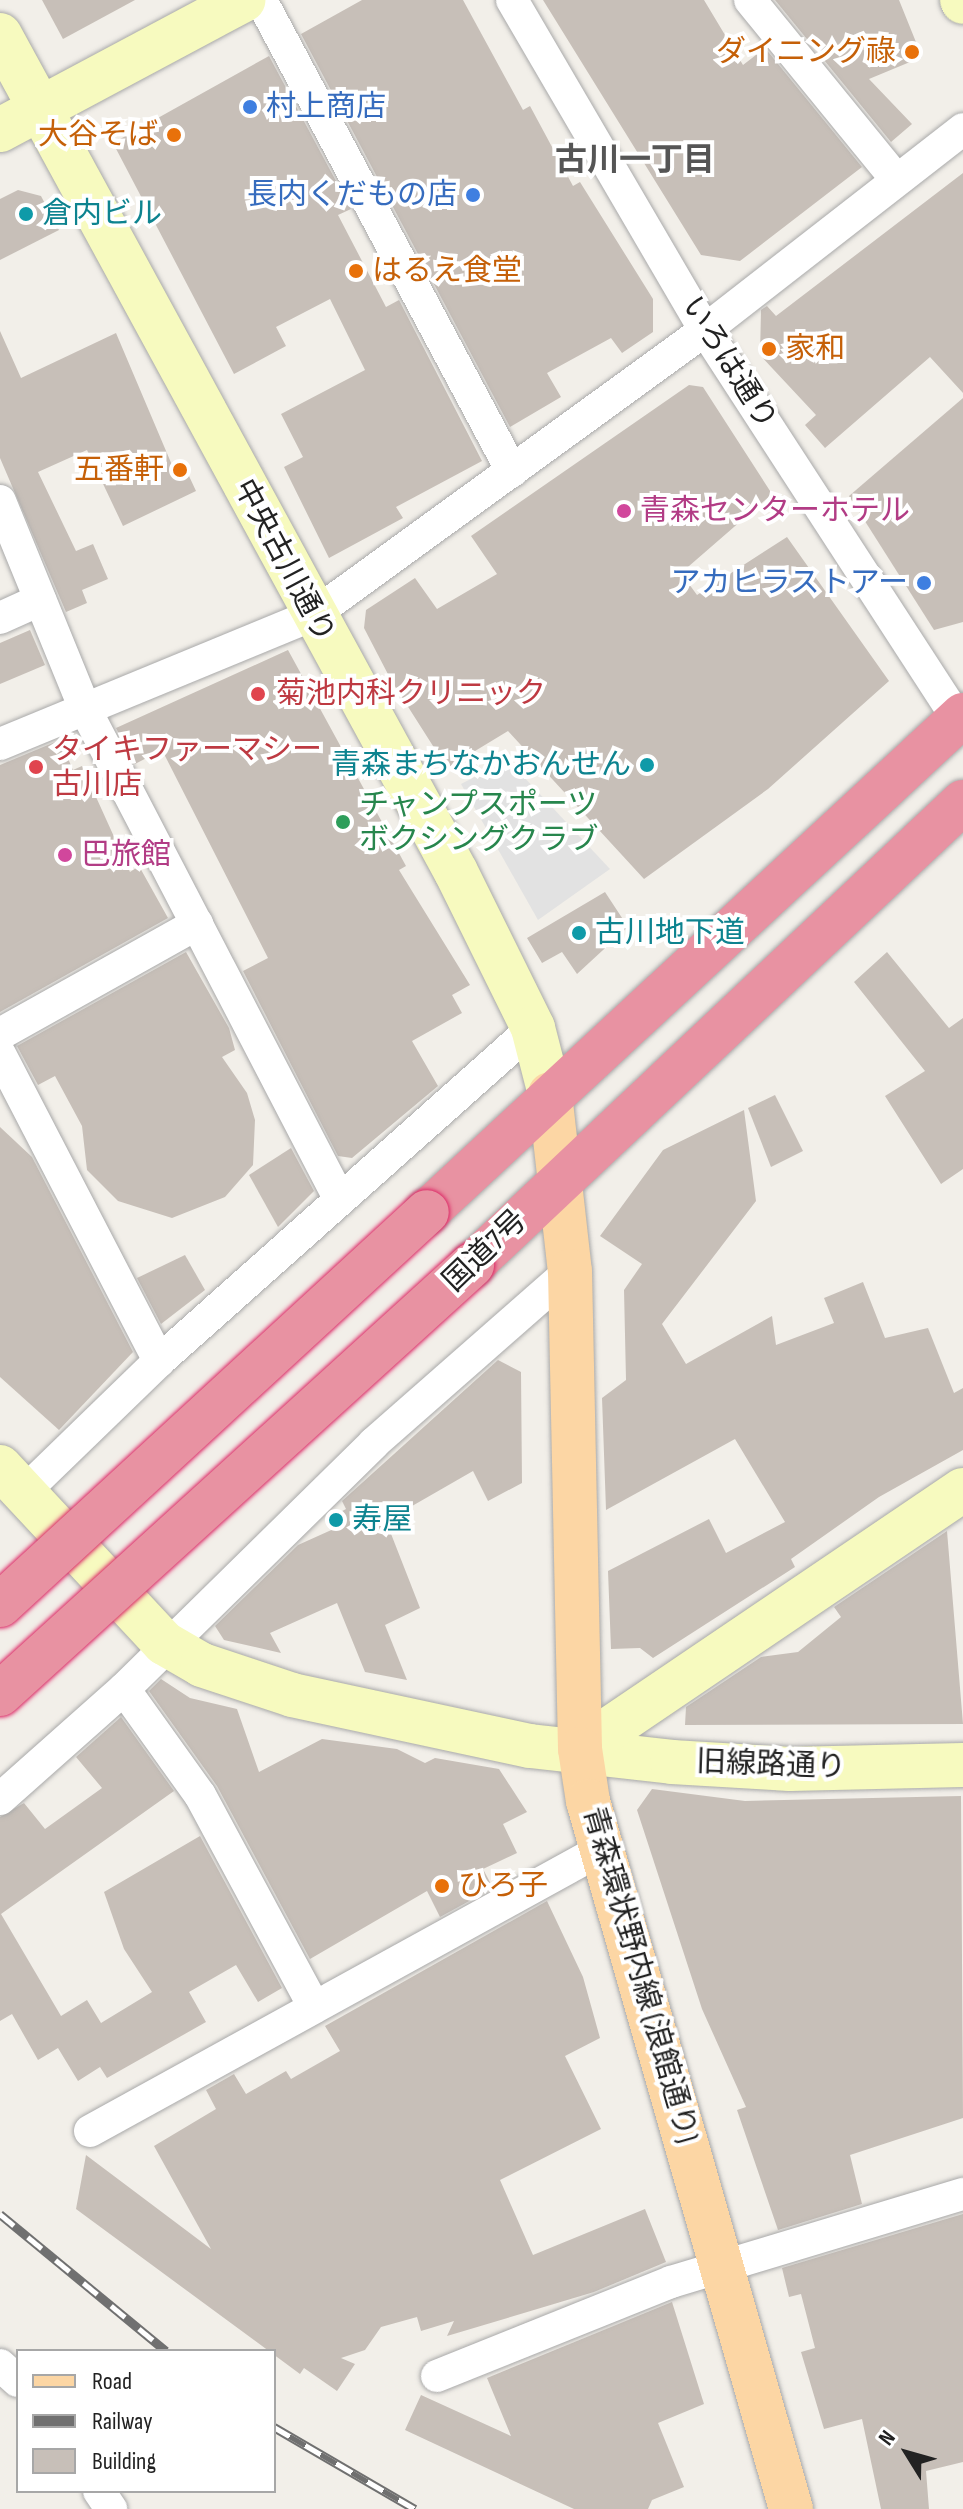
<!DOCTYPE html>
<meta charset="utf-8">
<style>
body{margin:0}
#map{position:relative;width:963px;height:2509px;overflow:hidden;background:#f2efe9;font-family:"Sofia Sans Condensed","Noto Sans JP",sans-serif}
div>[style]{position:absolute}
.parking>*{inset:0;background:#e2e2e2}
.building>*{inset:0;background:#c7bfb8}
.roads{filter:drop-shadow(0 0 2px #a9a9a9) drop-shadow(0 0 2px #a9a9a9)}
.street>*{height:32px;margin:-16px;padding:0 16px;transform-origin:16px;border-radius:16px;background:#fff}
.secondary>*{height:44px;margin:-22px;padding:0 22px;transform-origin:22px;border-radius:22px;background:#f7fabf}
.primary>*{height:44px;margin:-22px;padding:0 22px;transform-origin:22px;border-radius:22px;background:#fcd6a4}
.highway>*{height:44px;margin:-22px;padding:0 22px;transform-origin:22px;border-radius:22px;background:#e892a2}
.rail>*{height:9px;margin-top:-4.5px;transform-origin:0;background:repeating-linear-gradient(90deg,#fff 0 18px,#707070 0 36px);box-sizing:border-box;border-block:2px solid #707070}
.bridges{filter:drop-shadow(0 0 2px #dc2a67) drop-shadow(0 0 2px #dc2a67)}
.highway-bridge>*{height:44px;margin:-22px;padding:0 22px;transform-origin:22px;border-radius:22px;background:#e892a2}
.dots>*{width:22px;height:22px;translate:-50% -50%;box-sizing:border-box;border:4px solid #fff;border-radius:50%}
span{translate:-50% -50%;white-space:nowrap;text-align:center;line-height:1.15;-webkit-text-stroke:8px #fff;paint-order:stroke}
.food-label{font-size:30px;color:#c56008}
.right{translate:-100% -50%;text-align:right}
.left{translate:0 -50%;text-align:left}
.shop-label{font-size:30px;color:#366cbe}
.culture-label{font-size:30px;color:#0d838f}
.street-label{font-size:30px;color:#222}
.hotel-label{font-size:30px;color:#b23c85}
.health-label{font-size:30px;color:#be3a42}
.leisure-label{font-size:30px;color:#27864d}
.neighbourhood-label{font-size:32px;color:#555;font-weight:700}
.legend{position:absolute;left:16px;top:2349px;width:260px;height:144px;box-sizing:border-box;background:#fff;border:2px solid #a7a7a7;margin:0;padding:10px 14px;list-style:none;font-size:24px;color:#222}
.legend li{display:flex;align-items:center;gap:16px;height:40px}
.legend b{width:40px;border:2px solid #a7a7a7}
.north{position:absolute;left:867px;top:2413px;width:80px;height:80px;-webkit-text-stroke:6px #fff;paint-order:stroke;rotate:307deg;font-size:22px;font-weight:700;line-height:32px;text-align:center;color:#222}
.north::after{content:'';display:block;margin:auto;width:28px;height:36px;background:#222;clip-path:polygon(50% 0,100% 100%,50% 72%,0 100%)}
</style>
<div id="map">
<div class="parking">
<div style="clip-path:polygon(508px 760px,610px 869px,538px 920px,461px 784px)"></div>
</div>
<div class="building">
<div style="clip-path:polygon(42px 0,135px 0,63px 39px)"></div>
<div style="clip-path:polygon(362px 0,463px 0,523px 110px,530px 106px,573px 186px,580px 182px,653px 299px,653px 332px,622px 353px,611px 338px,547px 373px,561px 397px,510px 427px,301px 34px)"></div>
<div style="clip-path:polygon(543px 0,704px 0,743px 65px,765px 48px,862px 167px,740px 261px,701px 255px)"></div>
<div style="clip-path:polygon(775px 0,899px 0,922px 57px,869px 79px,912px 124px,891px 142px)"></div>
<div style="clip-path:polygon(269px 56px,351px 209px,338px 215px,386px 307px,399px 300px,482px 461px,396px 507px,403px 518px,329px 558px,284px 467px,303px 457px,281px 414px,365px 370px,330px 299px,276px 327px,286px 346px,234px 374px,113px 143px)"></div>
<div style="clip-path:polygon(963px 173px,963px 393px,930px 357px,825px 448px,805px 425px,816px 415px,760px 355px,761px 310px,767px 306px,776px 316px)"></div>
<div style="clip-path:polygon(18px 190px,41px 196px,59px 230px,0 260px,0 199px)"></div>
<div style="clip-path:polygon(0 331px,21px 378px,116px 333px,172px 465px,182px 461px,196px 491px,123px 526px,87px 450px,38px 472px,76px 551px,93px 544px,108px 579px,82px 590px,87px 603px,66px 612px,0 458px)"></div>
<div style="clip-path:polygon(689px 385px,703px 387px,772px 494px,681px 573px,697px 595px,787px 537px,889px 681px,768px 789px,644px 879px,508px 731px,447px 768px,391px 680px,364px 628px,366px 610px,415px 578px,437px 609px,497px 574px,471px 536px)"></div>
<div style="clip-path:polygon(963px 398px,963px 622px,934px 630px,849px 496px)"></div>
<div style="clip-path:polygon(30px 630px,45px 665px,0 684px,0 643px)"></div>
<div style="clip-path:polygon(288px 650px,406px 866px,399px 870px,470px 985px,452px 995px,462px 1013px,412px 1041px,438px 1086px,352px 1158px,338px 1156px,243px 971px,268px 958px,162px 750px,135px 764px,116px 728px)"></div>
<div style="clip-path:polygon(60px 740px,73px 770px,82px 766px,130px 872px,139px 866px,168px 918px,0 1012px,0 765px)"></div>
<div style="clip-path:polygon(605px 892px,628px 927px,577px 974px,562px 952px,542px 963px,527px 938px)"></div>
<div style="clip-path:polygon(186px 952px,229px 1028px,235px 1050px,222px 1057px,247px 1093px,255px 1120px,253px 1165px,225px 1197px,172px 1218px,118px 1201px,87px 1170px,82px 1126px,55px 1076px,38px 1085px,17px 1046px)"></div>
<div style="clip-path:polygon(887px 952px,949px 1028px,963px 1018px,963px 1169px,941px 1184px,885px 1096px,925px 1071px,854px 982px)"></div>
<div style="clip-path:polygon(775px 1095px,803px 1151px,771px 1167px,748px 1108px)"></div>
<div style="clip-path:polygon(744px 1110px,756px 1201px,662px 1324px,686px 1364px,772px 1316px,776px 1345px,834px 1323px,824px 1298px,863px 1282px,885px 1338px,928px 1328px,954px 1393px,963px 1388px,963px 1450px,879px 1497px,791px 1559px,795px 1567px,653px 1658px,640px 1648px,611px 1649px,608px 1571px,709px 1519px,726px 1553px,785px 1522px,735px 1439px,606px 1510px,602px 1398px,626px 1380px,624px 1290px,642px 1264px,600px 1236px,663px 1150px)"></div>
<div style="clip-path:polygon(0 1127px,32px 1157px,133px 1352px,59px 1430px,0 1377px)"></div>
<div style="clip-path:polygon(291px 1148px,314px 1191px,278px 1227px,249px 1175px)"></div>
<div style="clip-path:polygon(185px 1255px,205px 1290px,161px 1324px,137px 1278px)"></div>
<div style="clip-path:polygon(498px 1360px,521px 1372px,522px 1483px,488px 1501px,473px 1471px,386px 1521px,420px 1608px,385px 1625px,407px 1680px,365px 1672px,337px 1603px,270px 1633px,281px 1653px,224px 1640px,215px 1626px,298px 1545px,338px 1527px,333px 1516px,346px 1509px,342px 1501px)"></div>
<div style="clip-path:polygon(947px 1531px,963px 1724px,685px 1725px,686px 1707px,761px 1657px,798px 1652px,841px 1617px,834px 1607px)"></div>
<div style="clip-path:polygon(161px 1679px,190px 1698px,237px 1709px,259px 1772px,322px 1739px,397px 1749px,425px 1763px,435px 1758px,499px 1769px,527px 1812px,503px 1824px,517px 1853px,483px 1869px,493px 1888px,440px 1917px,427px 1891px,310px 1959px,217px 1786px,149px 1691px)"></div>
<div style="clip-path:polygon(121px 1717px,174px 1791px,1px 1914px,61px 2016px,87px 2000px,101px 2023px,152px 1992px,124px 1949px,104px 1892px,200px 1836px,282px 1988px,258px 2002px,236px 1965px,189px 1992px,206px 2022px,107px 2078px,100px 2067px,78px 2081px,58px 2048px,38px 2060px,12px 2014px,0 2021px,0 1817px,24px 1803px,45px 1829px,102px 1788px,76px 1757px)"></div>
<div style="clip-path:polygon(652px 1789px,745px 1801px,961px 1796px,963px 2118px,850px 2155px,862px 2204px,778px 2230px,737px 2110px,746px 2107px,702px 2009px,637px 1810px)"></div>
<div style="clip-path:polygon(547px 1901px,583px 1977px,600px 2038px,565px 2056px,601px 2129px,500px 2180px,533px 2255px,645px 2209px,666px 2262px,594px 2292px,447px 2336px,454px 2321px,421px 2331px,417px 2317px,381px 2327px,365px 2350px,341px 2358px,355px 2364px,337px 2391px,304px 2368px,300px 2374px,76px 2209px,86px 2155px,211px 2249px,154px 2146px,216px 2109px,206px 2090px,234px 2074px,246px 2094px,286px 2071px,291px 2079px,340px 2051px,325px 2026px)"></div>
<div style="clip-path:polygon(963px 2214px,963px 2462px,926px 2471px,929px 2509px,881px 2509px,862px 2419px,824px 2429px,801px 2352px,815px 2348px,801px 2294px,789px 2297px,782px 2268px)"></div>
<div style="clip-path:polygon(672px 2302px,704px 2404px,658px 2423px,684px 2487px,652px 2500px,648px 2509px,574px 2509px,405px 2430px,421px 2395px,511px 2436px,487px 2378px)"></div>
</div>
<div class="roads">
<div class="street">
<div style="left:261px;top:0;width:534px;rotate:61.95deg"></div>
<div style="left:512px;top:0;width:382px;rotate:59.7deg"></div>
<div style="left:705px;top:330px;width:464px;rotate:57deg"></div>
<div style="left:750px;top:0;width:232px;rotate:50.8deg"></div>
<div style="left:0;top:501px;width:225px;rotate:67.8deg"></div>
<div style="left:85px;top:709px;width:553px;rotate:62.55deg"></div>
<div style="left:0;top:618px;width:44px;rotate:-24.2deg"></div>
<div style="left:0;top:744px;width:339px;rotate:-22.4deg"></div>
<div style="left:313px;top:615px;width:485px;rotate:-36deg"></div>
<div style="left:705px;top:330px;width:327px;rotate:-37.9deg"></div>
<div style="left:0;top:1034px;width:226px;rotate:-29.2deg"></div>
<div style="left:0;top:1054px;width:346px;rotate:62.6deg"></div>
<div style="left:24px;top:1492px;width:188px;rotate:-44.1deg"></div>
<div style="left:159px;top:1361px;width:501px;rotate:-41.68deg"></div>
<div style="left:124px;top:1689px;width:130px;rotate:54.4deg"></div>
<div style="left:200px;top:1795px;width:241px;rotate:61.7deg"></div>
<div style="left:0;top:1799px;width:166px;rotate:-41.6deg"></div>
<div style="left:124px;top:1689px;width:351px;rotate:-44.5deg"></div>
<div style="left:374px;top:1443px;width:261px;rotate:-41.3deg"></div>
<div style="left:90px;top:2131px;width:581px;rotate:-28.82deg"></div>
<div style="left:0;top:2365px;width:24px;rotate:42deg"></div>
<div style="left:437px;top:2376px;width:252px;rotate:-21.9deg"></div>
<div style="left:671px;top:2282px;width:305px;rotate:-16.8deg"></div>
<div style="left:99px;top:2491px;width:22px;rotate:56deg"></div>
</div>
<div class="secondary">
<div style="left:962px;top:0;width:2px;rotate:63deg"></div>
<div style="left:0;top:35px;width:953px;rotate:61.42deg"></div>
<div style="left:456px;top:872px;width:174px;rotate:63.7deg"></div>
<div style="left:533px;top:1028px;width:68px;rotate:75.6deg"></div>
<div style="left:0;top:130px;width:276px;rotate:-28.1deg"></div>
<div style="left:0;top:1467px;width:241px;rotate:47deg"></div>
<div style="left:164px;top:1643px;width:44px;rotate:30.1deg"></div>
<div style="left:202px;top:1665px;width:95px;rotate:18.4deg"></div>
<div style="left:292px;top:1695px;width:243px;rotate:12.1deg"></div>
<div style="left:530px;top:1746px;width:143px;rotate:6.4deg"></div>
<div style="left:672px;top:1762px;width:118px;rotate:3.4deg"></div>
<div style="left:790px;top:1769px;width:173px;rotate:-1.3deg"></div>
<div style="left:580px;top:1749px;width:462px;rotate:-34.1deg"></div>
</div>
<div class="primary">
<div style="left:550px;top:1094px;width:178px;rotate:83.6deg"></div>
<div style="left:570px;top:1271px;width:478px;rotate:88.8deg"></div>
<div style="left:580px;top:1749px;width:53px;rotate:81.3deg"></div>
<div style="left:588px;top:1801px;width:737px;rotate:74deg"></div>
</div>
<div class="highway">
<div style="left:427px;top:1212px;width:731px;rotate:-42.84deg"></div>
<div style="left:472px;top:1265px;width:675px;rotate:-43.32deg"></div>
</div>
</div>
<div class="rail">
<div style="left:0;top:2214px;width:215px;rotate:39.5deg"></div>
<div style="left:274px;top:2427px;width:163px;rotate:30.2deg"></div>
</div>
<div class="bridges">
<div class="highway-bridge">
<div style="left:0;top:1605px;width:580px;rotate:-42.63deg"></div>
<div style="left:0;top:1694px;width:638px;rotate:-42.27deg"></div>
</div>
</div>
<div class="dots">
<div style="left:912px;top:52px;background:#e8710a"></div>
<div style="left:250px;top:107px;background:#3f7fe0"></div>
<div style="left:174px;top:135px;background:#e8710a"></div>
<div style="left:473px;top:195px;background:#3f7fe0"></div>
<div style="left:26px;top:214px;background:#0f9aa8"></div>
<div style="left:356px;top:271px;background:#e8710a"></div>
<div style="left:769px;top:349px;background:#e8710a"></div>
<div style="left:180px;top:470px;background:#e8710a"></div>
<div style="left:624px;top:511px;background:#d1479c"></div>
<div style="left:924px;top:583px;background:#3f7fe0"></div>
<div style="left:258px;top:694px;background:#e0444e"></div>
<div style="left:647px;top:765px;background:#0f9aa8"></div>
<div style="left:36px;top:767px;background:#e0444e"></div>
<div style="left:343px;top:822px;background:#2e9e5b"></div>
<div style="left:65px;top:855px;background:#d1479c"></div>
<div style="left:579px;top:933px;background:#0f9aa8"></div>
<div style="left:336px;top:1520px;background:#0f9aa8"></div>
<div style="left:442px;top:1886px;background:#e8710a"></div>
</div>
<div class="food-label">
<span class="right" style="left:896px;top:52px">ダイニング祿</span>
<span class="right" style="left:158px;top:135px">大谷そば</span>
<span class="left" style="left:372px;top:271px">はるえ食堂</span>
<span class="left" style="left:785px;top:349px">家和</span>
<span class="right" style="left:164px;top:470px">五番軒</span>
<span class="left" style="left:458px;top:1886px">ひろ子</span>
</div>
<div class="shop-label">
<span class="left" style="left:266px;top:107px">村上商店</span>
<span class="right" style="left:457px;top:195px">長内くだもの店</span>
<span class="right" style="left:908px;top:583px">アカヒラストアー</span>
</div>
<div class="culture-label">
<span class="left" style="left:42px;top:214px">倉内ビル</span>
<span class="right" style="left:631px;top:765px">青森まちなかおんせん</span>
<span class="left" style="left:595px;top:933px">古川地下道</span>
<span class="left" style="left:352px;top:1520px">寿屋</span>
</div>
<div class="street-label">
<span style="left:729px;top:363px;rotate:58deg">いろは通り</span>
<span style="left:284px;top:561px;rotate:62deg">中央古川通り</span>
<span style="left:485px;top:1251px;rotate:-44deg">国道7号</span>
<span style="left:771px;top:1765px;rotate:2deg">旧線路通り</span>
<span style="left:640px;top:1975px;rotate:74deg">青森環状野内線 (浪館通り)</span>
</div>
<div class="hotel-label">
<span class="left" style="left:640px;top:511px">青森センターホテル</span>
<span class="left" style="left:81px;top:855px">巴旅館</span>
</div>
<div class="health-label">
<span class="left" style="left:276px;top:694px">菊池内科クリニック</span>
<span class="left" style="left:52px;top:767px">タイキファーマシー<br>古川店</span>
</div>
<div class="leisure-label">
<span class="left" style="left:359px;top:822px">チャンプスポーツ<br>ボクシングクラブ</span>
</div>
<div class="neighbourhood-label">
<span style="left:635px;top:161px">古川一丁目</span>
</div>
<ul class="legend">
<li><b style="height:10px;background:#fcd6a4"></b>Road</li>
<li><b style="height:10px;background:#707070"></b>Railway</li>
<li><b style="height:22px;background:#c7bfb8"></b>Building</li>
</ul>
<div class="north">N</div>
</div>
